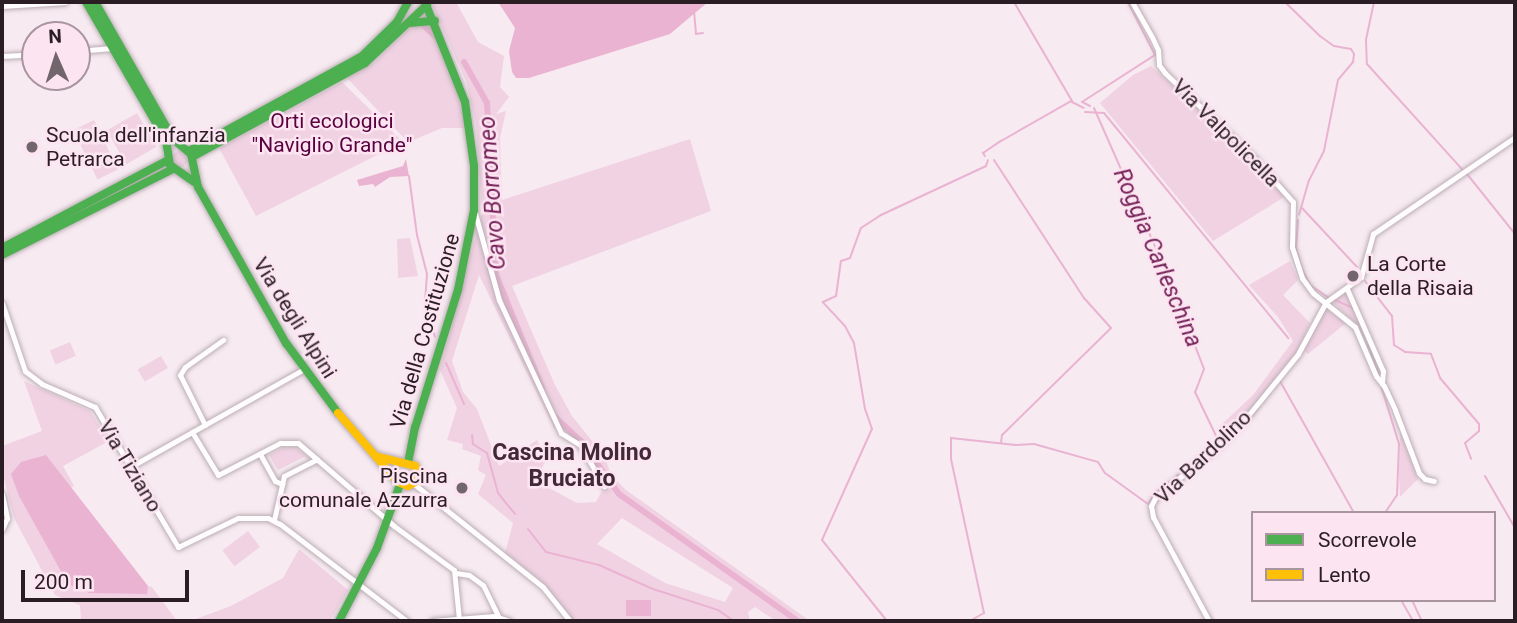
<!DOCTYPE html>
<style>
body{margin:0}
#map{position:relative;width:1517px;height:623px;overflow:hidden;background:#f7eaf1;font-family:Roboto,sans-serif}
div>[style]{position:absolute}
.green>*{inset:0;background:#f1d2e3;transform-origin:0 0}
.round{border-radius:50%}
.water>*{inset:0;background:#eab3d2;transform-origin:0 0}
.stream>*{height:2px;margin:-1px;padding:0 1px;transform-origin:1px;border-radius:1px;background:#eab3d2}
.canal>*{height:6px;margin:-3px;padding:0 3px;transform-origin:3px;border-radius:3px;background:#eab3d2}
.roads{filter:drop-shadow(0 0 2px #baaeb4) drop-shadow(0 0 2px #baaeb4)}
.street>*{height:5px;margin:-2.5px;padding:0 2.5px;transform-origin:2.5px;border-radius:2.5px;background:#fefcfd}
.fast>*{height:8px;margin:-4px;padding:0 4px;transform-origin:4px;border-radius:4px;background:#4caf50}
.slow>*{height:8px;margin:-4px;padding:0 4px;transform-origin:4px;border-radius:4px;background:#ffc107}
.dots>*{width:19px;height:19px;translate:-50% -50%;box-sizing:border-box;border:4px solid #fce5f1;border-radius:50%}
span{translate:-50% -50%;white-space:nowrap;text-align:center;line-height:1.15;-webkit-text-stroke:5px #fce5f1;paint-order:stroke}
.park-label{font-size:21px;color:#5a0240}
.street-label{font-size:21px;color:#2a1d24}
.poi-label{font-size:21px;color:#2a1d24}
.left{translate:0 -50%;text-align:left}
.right{translate:-100% -50%;text-align:right}
.water-label{font-size:23px;color:#752158;font-style:italic}
.neighbourhood-label{font-size:23px;color:#432837;font-weight:700}
.frame{position:absolute;inset:0;border:4px solid #2a1d24;pointer-events:none}
.legend{position:absolute;left:1251px;top:511px;width:245px;height:91px;box-sizing:border-box;background:#fce5f1;border:2px solid #a8959f;margin:0;padding:9px 12px;list-style:none;font-size:21px;color:#2a1d24}
.legend li{display:flex;align-items:center;gap:14px;height:35px}
.legend b{width:35px;border:2px solid #a8959f}
.north{position:absolute;left:21px;top:21px;width:70px;height:70px;box-sizing:border-box;background:#fce5f1;border:2px solid #a8959f;border-radius:50%;rotate:357deg;font-size:19px;font-weight:700;line-height:28px;text-align:center;color:#2a1d24}
.north::after{content:'';display:block;margin:auto;width:24px;height:32px;background:#72656c;clip-path:polygon(50% 0,100% 100%,50% 72%,0 100%)}
.scale{position:absolute;left:21px;top:570px;width:168px;height:32px;box-sizing:border-box;border:4px solid #2a1d24;border-top:0;padding-left:9px;font-size:21px;line-height:24px;white-space:nowrap;color:#2a1d24;-webkit-text-stroke:5px #fce5f1;paint-order:stroke}
</style>
<div id="map">
<div class="green">
<div style="clip-path:polygon(evenodd,431px 2px,456px 2px,478px 42px,504px 56px,500px 87px,509px 97px,496px 114px,506px 111px,500px 138px,502px 200px,690px 139px,711px 211px,512px 286px,555px 385px,572px 416px,605px 457px,611px 475px,626px 490px,810px 621px,776px 621px,755px 607px,748px 612px,750px 621px,574px 621px,541px 581px,505px 553px,513px 523px,478px 494px,486px 475px,478px 470px,481px 456px,462px 449px,463px 444px,447px 440px,457px 408px,440px 370px,482px 213px,476px 124px,466px 81px,431px 2px,479px 275px,554px 428px,559px 426px,580px 443px,606px 484px,596px 502px,577px 503px,540px 483px,536px 477px,546px 461px,537px 440px,499px 466px,477px 409px,463px 392px,452px 361px,479px 275px,431px 2px,622px 518px,733px 588px,725px 602px,665px 583px,597px 544px,622px 518px)"></div>
<div style="clip-path:polygon(422px 23px,433px 27px,461px 102px,465px 128px,442px 128px,411px 141px,406px 140px,347px 78px,375px 62px,412px 25px)"></div>
<div style="clip-path:polygon(1151px 66px,1220px 129px,1286px 196px,1213px 241px,1100px 103px,1133px 75px)"></div>
<div style="clip-path:polygon(342px 82px,403px 142px,256px 216px,219px 148px)"></div>
<div style="left:137px;top:113px;width:39px;height:35px;rotate:60deg"></div>
<div style="left:94px;top:120px;width:55px;height:23px;rotate:64deg"></div>
<div class="round" style="left:172px;top:151px;width:16px;height:16px"></div>
<div style="clip-path:polygon(410px 238px,418px 276px,398px 278px,397px 239px)"></div>
<div style="clip-path:polygon(1290px 261px,1298px 280px,1283px 295px,1310px 323px,1297px 352px,1244px 418px,1224px 437px,1219px 427px,1253px 395px,1293px 341px,1278px 317px,1249px 285px)"></div>
<div style="clip-path:polygon(1348px 293px,1361px 324px,1357px 325px,1334px 303px,1333px 299px)"></div>
<div style="clip-path:polygon(1326px 309px,1346px 323px,1308px 354px,1302px 349px)"></div>
<div style="left:70px;top:342px;width:15px;height:22px;rotate:67deg"></div>
<div style="left:161px;top:356px;width:14px;height:27px;rotate:60deg"></div>
<div style="clip-path:polygon(24px 381px,90px 411px,109px 441px,63px 466px,74px 486px,70px 488px,147px 586px,152px 587px,177px 621px,81px 621px,80px 605px,55px 595px,14px 518px,2px 471px,2px 446px,42px 431px)"></div>
<div style="clip-path:polygon(1400px 431px,1418px 479px,1400px 497px,1399px 476px)"></div>
<div style="clip-path:polygon(284px 447px,295px 447px,309px 458px,304px 457px,278px 470px,269px 455px)"></div>
<div style="left:248px;top:531px;width:20px;height:32px;rotate:53deg"></div>
<div style="clip-path:polygon(299px 549px,348px 590px,330px 621px,190px 621px,231px 606px,283px 578px)"></div>
</div>
<div class="water">
<div style="clip-path:polygon(498px 2px,708px 2px,670px 34px,529px 78px,516px 78px,512px 72px,509px 51px,515px 28px)"></div>
<div style="clip-path:polygon(406px 159px,409px 176px,390px 177px,375px 187px,373px 184px,359px 186px,357px 180px,403px 166px)"></div>
<div style="clip-path:polygon(46px 455px,148px 586px,147px 594px,89px 593px,68px 584px,19px 496px,11px 474px,21px 462px)"></div>
<div style="left:626px;top:600px;width:25px;height:16px"></div>
</div>
<div class="stream">
<div style="left:1014px;top:2px;width:115px;rotate:59.6deg"></div>
<div style="left:1285px;top:2px;width:49px;rotate:44.2deg"></div>
<div style="left:1320px;top:36px;width:17px;rotate:36deg"></div>
<div style="left:1334px;top:46px;width:17px;rotate:10deg"></div>
<div style="left:1351px;top:49px;width:6px;rotate:59deg"></div>
<div style="left:1354px;top:54px;width:8px;rotate:97deg"></div>
<div style="left:1353px;top:62px;width:23px;rotate:130deg"></div>
<div style="left:1338px;top:80px;width:72px;rotate:101.2deg"></div>
<div style="left:1324px;top:151px;width:33px;rotate:117deg"></div>
<div style="left:1309px;top:180px;width:36px;rotate:106deg"></div>
<div style="left:1374px;top:2px;width:39px;rotate:102deg"></div>
<div style="left:1366px;top:40px;width:24px;rotate:88deg"></div>
<div style="left:1367px;top:64px;width:142px;rotate:47.9deg"></div>
<div style="left:694px;top:11px;width:23px;rotate:85deg"></div>
<div style="left:696px;top:34px;width:7px;rotate:-8deg"></div>
<div style="left:1072px;top:102px;width:13px;rotate:27deg"></div>
<div style="left:1090px;top:106px;width:9px;rotate:-153deg"></div>
<div style="left:1082px;top:102px;width:87px;rotate:-32.8deg"></div>
<div style="left:1155px;top:55px;width:59px;rotate:-117deg"></div>
<div style="left:1094px;top:108px;width:178px;rotate:66.2deg"></div>
<div style="left:1166px;top:271px;width:105px;rotate:68.8deg"></div>
<div style="left:1204px;top:369px;width:25px;rotate:111deg"></div>
<div style="left:1195px;top:392px;width:53px;rotate:64.4deg"></div>
<div style="left:1218px;top:440px;width:48px;rotate:139.3deg"></div>
<div style="left:1085px;top:112px;width:19px;rotate:3deg"></div>
<div style="left:1104px;top:113px;width:291px;rotate:50.7deg"></div>
<div style="left:985px;top:156px;width:4px;rotate:-124deg"></div>
<div style="left:983px;top:153px;width:22px;rotate:-34deg"></div>
<div style="left:1001px;top:141px;width:81px;rotate:-29.7deg"></div>
<div style="left:994px;top:160px;width:165px;rotate:56.9deg"></div>
<div style="left:1084px;top:298px;width:40px;rotate:48deg"></div>
<div style="left:1111px;top:328px;width:153px;rotate:135.5deg"></div>
<div style="left:1002px;top:435px;width:8px;rotate:97deg"></div>
<div style="left:1467px;top:174px;width:77px;rotate:51.3deg"></div>
<div style="left:409px;top:176px;width:60px;rotate:82.3deg"></div>
<div style="left:417px;top:235px;width:40px;rotate:75.6deg"></div>
<div style="left:427px;top:274px;width:26px;rotate:94deg"></div>
<div style="left:425px;top:300px;width:38px;rotate:75deg"></div>
<div style="left:1302px;top:208px;width:81px;rotate:47deg"></div>
<div style="left:1298px;top:220px;width:27px;rotate:94deg"></div>
<div style="left:1296px;top:247px;width:21px;rotate:76deg"></div>
<div style="left:1301px;top:267px;width:20px;rotate:63deg"></div>
<div style="left:1310px;top:285px;width:22px;rotate:34deg"></div>
<div style="left:1365px;top:281px;width:44px;rotate:52.4deg"></div>
<div style="left:1392px;top:316px;width:29px;rotate:86deg"></div>
<div style="left:1394px;top:345px;width:13px;rotate:32deg"></div>
<div style="left:1405px;top:352px;width:26px;rotate:4deg"></div>
<div style="left:1431px;top:354px;width:26px;rotate:69deg"></div>
<div style="left:1440px;top:378px;width:60px;rotate:49.7deg"></div>
<div style="left:1479px;top:424px;width:7px;rotate:90deg"></div>
<div style="left:1479px;top:431px;width:18px;rotate:139deg"></div>
<div style="left:1465px;top:443px;width:17px;rotate:69deg"></div>
<div style="left:1335px;top:300px;width:20px;rotate:24deg"></div>
<div style="left:1368px;top:345px;width:30px;rotate:69deg"></div>
<div style="left:446px;top:363px;width:45px;rotate:66.3deg"></div>
<div style="left:1280px;top:381px;width:151px;rotate:60.7deg"></div>
<div style="left:1382px;top:389px;width:58px;rotate:72.8deg"></div>
<div style="left:1399px;top:444px;width:51px;rotate:92.2deg"></div>
<div style="left:1397px;top:495px;width:22px;rotate:124deg"></div>
<div style="left:472px;top:435px;width:9px;rotate:84deg"></div>
<div style="left:473px;top:444px;width:17px;rotate:33deg"></div>
<div style="left:487px;top:453px;width:41px;rotate:74.6deg"></div>
<div style="left:498px;top:493px;width:27px;rotate:51deg"></div>
<div style="left:1187px;top:476px;width:60px;rotate:-39.6deg"></div>
<div style="left:1233px;top:438px;width:40px;rotate:-50deg"></div>
<div style="left:1485px;top:476px;width:60px;rotate:60deg"></div>
<div style="left:528px;top:529px;width:29px;rotate:52deg"></div>
<div style="left:546px;top:552px;width:55px;rotate:13.8deg"></div>
<div style="left:599px;top:565px;width:59px;rotate:24deg"></div>
<div style="left:653px;top:589px;width:68px;rotate:17.9deg"></div>
<div style="left:718px;top:610px;width:19px;rotate:35deg"></div>
<div style="left:1401px;top:600px;width:24px;rotate:60deg"></div>
<div style="left:1412px;top:600px;width:23px;rotate:65deg"></div>
<div style="left:887px;top:621px;width:104px;rotate:-128.7deg"></div>
<div style="left:822px;top:540px;width:122px;rotate:-65.8deg"></div>
<div style="left:872px;top:429px;width:21px;rotate:-109deg"></div>
<div style="left:865px;top:409px;width:67px;rotate:-99.5deg"></div>
<div style="left:854px;top:343px;width:19px;rotate:-118deg"></div>
<div style="left:845px;top:326px;width:33px;rotate:-133deg"></div>
<div style="left:823px;top:302px;width:14px;rotate:-25deg"></div>
<div style="left:836px;top:296px;width:35px;rotate:-82deg"></div>
<div style="left:841px;top:261px;width:9px;rotate:-18deg"></div>
<div style="left:850px;top:258px;width:32px;rotate:-70deg"></div>
<div style="left:861px;top:228px;width:24px;rotate:-33deg"></div>
<div style="left:881px;top:215px;width:116px;rotate:-25deg"></div>
<div style="left:986px;top:166px;width:6px;rotate:-72deg"></div>
<div style="left:970px;top:621px;width:16px;rotate:-30deg"></div>
<div style="left:984px;top:613px;width:157px;rotate:-102.1deg"></div>
<div style="left:951px;top:459px;width:21px;rotate:-90deg"></div>
<div style="left:951px;top:438px;width:65px;rotate:6.1deg"></div>
<div style="left:1016px;top:445px;width:18px;rotate:-3deg"></div>
<div style="left:1034px;top:444px;width:66px;rotate:15.7deg"></div>
<div style="left:1098px;top:462px;width:13px;rotate:58deg"></div>
<div style="left:1105px;top:473px;width:53px;rotate:35.8deg"></div>
<div style="left:1148px;top:504px;width:13px;rotate:-58deg"></div>
<div style="left:1155px;top:493px;width:29px;rotate:-38deg"></div>
</div>
<div class="canal">
<div style="left:423px;top:25px;width:18px;rotate:43deg"></div>
<div style="left:464px;top:62px;width:47px;rotate:60.7deg"></div>
<div style="left:487px;top:103px;width:172px;rotate:87deg"></div>
<div style="left:496px;top:275px;width:122px;rotate:67.8deg"></div>
<div style="left:555px;top:417px;width:35px;rotate:43deg"></div>
<div style="left:581px;top:441px;width:65px;rotate:54.4deg"></div>
<div style="left:619px;top:494px;width:219px;rotate:35.4deg"></div>
</div>
<div class="roads">
<div class="street">
<div style="left:1132px;top:2px;width:40px;rotate:60.3deg"></div>
<div style="left:1152px;top:37px;width:14px;rotate:65deg"></div>
<div style="left:1158px;top:50px;width:15px;rotate:86deg"></div>
<div style="left:1159px;top:65px;width:10px;rotate:53deg"></div>
<div style="left:1165px;top:73px;width:122px;rotate:43.7deg"></div>
<div style="left:1253px;top:157px;width:60px;rotate:48.4deg"></div>
<div style="left:1293px;top:202px;width:45px;rotate:91.3deg"></div>
<div style="left:1292px;top:247px;width:33px;rotate:72deg"></div>
<div style="left:1302px;top:278px;width:19px;rotate:54deg"></div>
<div style="left:1313px;top:293px;width:54px;rotate:39deg"></div>
<div style="left:1355px;top:327px;width:53px;rotate:66.8deg"></div>
<div style="left:1376px;top:376px;width:13px;rotate:51deg"></div>
<div style="left:1384px;top:386px;width:26px;rotate:65deg"></div>
<div style="left:1395px;top:410px;width:67px;rotate:69.1deg"></div>
<div style="left:1419px;top:473px;width:8px;rotate:45deg"></div>
<div style="left:1425px;top:479px;width:9px;rotate:13deg"></div>
<div style="left:2px;top:6px;width:63px;rotate:-3.6deg"></div>
<div style="left:77px;top:51px;width:35px;rotate:-5deg"></div>
<div style="left:2px;top:56px;width:33px;rotate:-3deg"></div>
<div style="left:475px;top:213px;width:90px;rotate:74.6deg"></div>
<div style="left:499px;top:300px;width:147px;rotate:65deg"></div>
<div style="left:561px;top:433px;width:22px;rotate:32deg"></div>
<div style="left:580px;top:445px;width:48px;rotate:59.7deg"></div>
<div style="left:1347px;top:289px;width:90px;rotate:66.3deg"></div>
<div style="left:1383px;top:371px;width:12px;rotate:95deg"></div>
<div style="left:2px;top:303px;width:72px;rotate:71.3deg"></div>
<div style="left:25px;top:371px;width:21px;rotate:37deg"></div>
<div style="left:42px;top:384px;width:58px;rotate:23.5deg"></div>
<div style="left:95px;top:407px;width:163px;rotate:59.3deg"></div>
<div style="left:178px;top:547px;width:67px;rotate:-25.8deg"></div>
<div style="left:238px;top:518px;width:30px"></div>
<div style="left:268px;top:518px;width:13px;rotate:27deg"></div>
<div style="left:280px;top:524px;width:160px;rotate:37.4deg"></div>
<div style="left:205px;top:425px;width:56px;rotate:-116.6deg"></div>
<div style="left:180px;top:375px;width:9px;rotate:-58deg"></div>
<div style="left:185px;top:367px;width:47px;rotate:-35.4deg"></div>
<div style="left:192px;top:432px;width:50px;rotate:58.8deg"></div>
<div style="left:218px;top:475px;width:70px;rotate:-27.3deg"></div>
<div style="left:280px;top:443px;width:18px"></div>
<div style="left:298px;top:443px;width:127px;rotate:40.8deg"></div>
<div style="left:394px;top:526px;width:74px;rotate:36.3deg"></div>
<div style="left:454px;top:570px;width:49px;rotate:84.2deg"></div>
<div style="left:260px;top:454px;width:31px;rotate:61deg"></div>
<div style="left:275px;top:481px;width:8px;rotate:23deg"></div>
<div style="left:130px;top:467px;width:200px;rotate:-29.4deg"></div>
<div style="left:414px;top:484px;width:165px;rotate:38.6deg"></div>
<div style="left:543px;top:587px;width:43px;rotate:51.5deg"></div>
<div style="left:2px;top:494px;width:25px;rotate:78deg"></div>
<div style="left:7px;top:518px;width:12px;rotate:114deg"></div>
<div style="left:274px;top:520px;width:45px;rotate:-77.2deg"></div>
<div style="left:284px;top:476px;width:37px;rotate:-27deg"></div>
<div style="left:456px;top:573px;width:13px;rotate:9deg"></div>
<div style="left:469px;top:575px;width:17px;rotate:36deg"></div>
<div style="left:483px;top:585px;width:34px;rotate:64deg"></div>
<div style="left:432px;top:621px;width:62px;rotate:-4.6deg"></div>
<div style="left:494px;top:616px;width:16px;rotate:18deg"></div>
<div style="left:1209px;top:621px;width:118px;rotate:-118.3deg"></div>
<div style="left:1153px;top:517px;width:11px;rotate:-100deg"></div>
<div style="left:1151px;top:506px;width:9px;rotate:-63deg"></div>
<div style="left:1155px;top:498px;width:85px;rotate:-39.7deg"></div>
<div style="left:1220px;top:444px;width:37px;rotate:-45deg"></div>
<div style="left:1246px;top:418px;width:82px;rotate:-50.9deg"></div>
<div style="left:1298px;top:354px;width:59px;rotate:-61.7deg"></div>
<div style="left:1326px;top:302px;width:43px;rotate:-35.5deg"></div>
<div style="left:1361px;top:277px;width:45px;rotate:-74.4deg"></div>
<div style="left:1373px;top:234px;width:172px;rotate:-34.3deg"></div>
</div>
<div class="fast">
<div style="left:86px;top:2px;width:160px;rotate:59.9deg"></div>
<div style="left:166px;top:140px;width:25px;rotate:81deg"></div>
<div style="left:170px;top:165px;width:29px;rotate:35deg"></div>
<div style="left:95px;top:2px;width:158px;rotate:60.3deg"></div>
<div style="left:173px;top:139px;width:23px;rotate:40deg"></div>
<div style="left:191px;top:154px;width:34px;rotate:78deg"></div>
<div style="left:198px;top:187px;width:179px;rotate:60.6deg"></div>
<div style="left:286px;top:343px;width:87px;rotate:53.4deg"></div>
<div style="left:410px;top:23px;width:25px;rotate:-5deg"></div>
<div style="left:189px;top:151px;width:196px;rotate:-28.7deg"></div>
<div style="left:361px;top:57px;width:50px;rotate:-44.2deg"></div>
<div style="left:397px;top:22px;width:23px;rotate:-61deg"></div>
<div style="left:192px;top:157px;width:197px;rotate:-28.5deg"></div>
<div style="left:365px;top:63px;width:85px;rotate:-43.1deg"></div>
<div style="left:2px;top:248px;width:188px;rotate:-27.9deg"></div>
<div style="left:2px;top:255px;width:191px;rotate:-26.7deg"></div>
<div style="left:408px;top:463px;width:36px;rotate:-79deg"></div>
<div style="left:415px;top:428px;width:145px;rotate:-72.7deg"></div>
<div style="left:458px;top:290px;width:82px;rotate:-78.7deg"></div>
<div style="left:474px;top:210px;width:44px;rotate:-90deg"></div>
<div style="left:474px;top:166px;width:65px;rotate:-98deg"></div>
<div style="left:465px;top:102px;width:108px;rotate:-111.8deg"></div>
<div style="left:339px;top:621px;width:82px;rotate:-62.5deg"></div>
<div style="left:377px;top:548px;width:68px;rotate:-70.2deg"></div>
</div>
<div class="slow">
<div style="left:338px;top:413px;width:91px;rotate:49deg"></div>
<div style="left:398px;top:482px;width:11px;rotate:22deg"></div>
<div style="left:408px;top:486px;width:10px;rotate:-29deg"></div>
<div style="left:417px;top:481px;width:7px;rotate:-74deg"></div>
<div style="left:419px;top:474px;width:9px;rotate:-117deg"></div>
<div style="left:415px;top:466px;width:37px;rotate:-166deg"></div>
</div>
</div>
<div class="dots">
<div style="left:32px;top:147px;background:#72656c"></div>
<div style="left:1353px;top:276px;background:#72656c"></div>
<div style="left:462px;top:488px;background:#72656c"></div>
</div>
<div class="park-label">
<span style="left:332px;top:133px">Orti ecologici<br>"Naviglio Grande"</span>
</div>
<div class="street-label">
<span style="left:1226px;top:133px;rotate:45deg">Via Valpolicella</span>
<span style="left:295px;top:318px;rotate:58deg">Via degli Alpini</span>
<span style="left:425px;top:331px;rotate:-74deg">Via della Costituzione</span>
<span style="left:1203px;top:457px;rotate:-44deg">Via Bardolino</span>
<span style="left:130px;top:466px;rotate:59deg">Via Tiziano</span>
</div>
<div class="poi-label">
<span class="left" style="left:46px;top:147px">Scuola dell'infanzia<br>Petrarca</span>
<span class="left" style="left:1367px;top:276px">La Corte<br>della Risaia</span>
<span class="right" style="left:448px;top:488px">Piscina<br>comunale Azzurra</span>
</div>
<div class="water-label">
<span style="left:493px;top:193px;rotate:-94deg">Cavo Borromeo</span>
<span style="left:1157px;top:258px;rotate:67deg">Roggia Carleschina</span>
</div>
<div class="neighbourhood-label">
<span style="left:572px;top:466px">Cascina Molino<br>Bruciato</span>
</div>
<div class="frame"></div>
<ul class="legend">
<li><b style="height:9px;background:#4caf50"></b>Scorrevole</li>
<li><b style="height:9px;background:#ffc107"></b>Lento</li>
</ul>
<div class="north">N</div>
<div class="scale">200 m</div>
</div>
